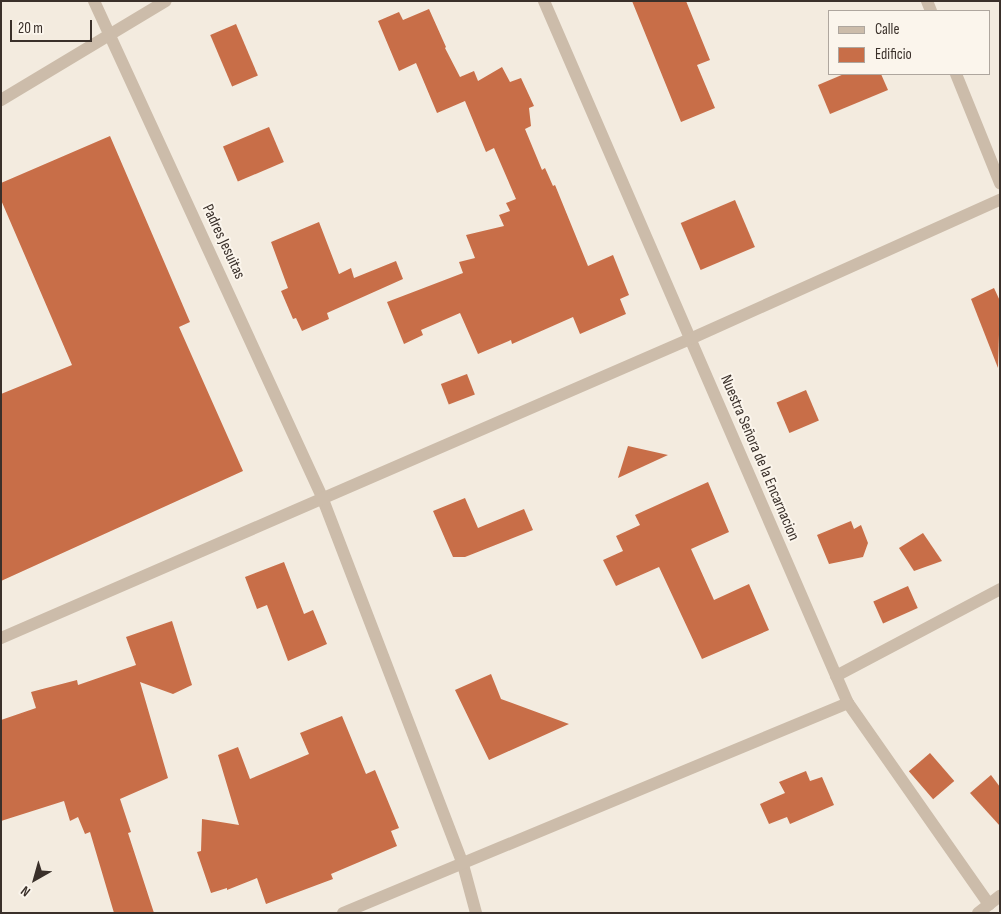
<!DOCTYPE html>
<meta charset="utf-8">
<style>
body{margin:0}
#map{position:relative;width:1001px;height:914px;overflow:hidden;background:#f3ebdf;font-family:"Sofia Sans Condensed",sans-serif}
div>[style]{position:absolute}
.building>*{inset:0;background:#c86e48;transform-origin:0 0}
.minor>*{height:12px;margin:-6px;padding:0 6px;transform-origin:6px;border-radius:6px;background:#ccbcaa}
span{translate:-50% -50%;white-space:nowrap;text-align:center;line-height:1.15;-webkit-text-stroke:4px #fbf5ec;paint-order:stroke}
.street-label{font-size:16px;color:#3a302a}
.frame{position:absolute;inset:0;border:2px solid #3a302a;pointer-events:none}
.legend{position:absolute;left:828px;top:10px;width:162px;height:65px;box-sizing:border-box;background:#fbf5ec;border:1px solid #aea69e;margin:0;padding:6px 9px;list-style:none;font-size:15px;color:#3a302a}
.legend li{display:flex;align-items:center;gap:10px;height:25px}
.legend b{width:25px;border:1px solid #aea69e}
.north{position:absolute;left:10px;top:854px;width:50px;height:50px;-webkit-text-stroke:4px #fbf5ec;paint-order:stroke;rotate:218deg;font-size:14px;font-weight:700;line-height:20px;text-align:center;color:#3a302a}
.north::after{content:'';display:block;margin:auto;width:18px;height:22px;background:#3a302a;clip-path:polygon(50% 0,100% 100%,50% 72%,0 100%)}
.scale{position:absolute;left:10px;top:20px;width:82px;height:22px;box-sizing:border-box;border:2px solid #3a302a;border-top:0;padding-left:6px;font-size:15px;line-height:18px;white-space:nowrap;color:#3a302a;-webkit-text-stroke:4px #fbf5ec;paint-order:stroke}
</style>
<div id="map">
<div class="building">
<div style="clip-path:polygon(632px 1px,686px 1px,710px 60px,697px 65px,715px 108px,681px 122px)"></div>
<div style="clip-path:polygon(429px 9px,446px 47px,445px 48px,460px 77px,474px 71px,478px 81px,502px 67px,510px 82px,521px 78px,534px 106px,529px 108px,531px 126px,525px 129px,542px 170px,545px 168px,553px 186px,555px 185px,588px 266px,613px 255px,629px 295px,620px 299px,626px 314px,580px 334px,573px 317px,512px 344px,511px 340px,478px 354px,460px 313px,421px 330px,423px 335px,404px 344px,387px 302px,463px 273px,459px 262px,475px 258px,466px 235px,504px 226px,499px 215px,510px 211px,506px 203px,516px 199px,494px 148px,486px 152px,465px 101px,437px 113px,416px 63px,399px 71px,378px 21px,399px 12px,403px 20px)"></div>
<div style="left:236px;top:24px;width:56px;height:28px;rotate:67deg"></div>
<div style="clip-path:polygon(844px 74px,881px 74px,888px 90px,830px 114px,818px 85px)"></div>
<div style="left:269px;top:127px;width:38px;height:50px;rotate:67deg"></div>
<div style="clip-path:polygon(110px 136px,190px 322px,179px 327px,243px 471px,1px 581px,1px 394px,72px 365px,1px 200px,1px 183px)"></div>
<div style="left:735px;top:200px;width:51px;height:59px;rotate:67deg"></div>
<div style="clip-path:polygon(319px 222px,339px 274px,351px 268px,354px 278px,396px 261px,403px 279px,327px 313px,329px 319px,302px 331px,296px 318px,293px 319px,281px 291px,288px 288px,271px 242px)"></div>
<div style="clip-path:polygon(994px 288px,1000px 301px,998px 368px,971px 299px)"></div>
<div style="left:467px;top:374px;width:22px;height:28px;rotate:69deg"></div>
<div style="left:806px;top:390px;width:33px;height:32px;rotate:67deg"></div>
<div style="clip-path:polygon(628px 446px,668px 455px,618px 478px)"></div>
<div style="clip-path:polygon(708px 482px,729px 532px,691px 549px,714px 600px,749px 584px,769px 630px,702px 659px,659px 567px,616px 586px,603px 560px,623px 551px,616px 536px,640px 525px,635px 515px)"></div>
<div style="clip-path:polygon(465px 498px,478px 528px,524px 509px,533px 530px,465px 557px,453px 557px,433px 511px)"></div>
<div style="clip-path:polygon(851px 521px,854px 529px,861px 525px,868px 543px,863px 557px,829px 564px,817px 535px)"></div>
<div style="clip-path:polygon(923px 533px,942px 561px,914px 571px,899px 548px)"></div>
<div style="clip-path:polygon(284px 562px,304px 614px,313px 610px,327px 644px,288px 661px,267px 605px,257px 609px,245px 577px)"></div>
<div style="left:908px;top:586px;width:24px;height:38px;rotate:66deg"></div>
<div style="clip-path:polygon(172px 621px,192px 685px,173px 694px,140px 682px,168px 778px,120px 799px,131px 832px,128px 833px,154px 913px,114px 913px,90px 832px,85px 834px,78px 817px,70px 821px,64px 801px,1px 821px,1px 720px,36px 708px,31px 692px,77px 680px,78px 685px,136px 665px,126px 637px)"></div>
<div style="clip-path:polygon(491px 674px,501px 699px,569px 724px,489px 760px,455px 690px)"></div>
<div style="clip-path:polygon(342px 716px,366px 774px,375px 770px,399px 828px,391px 831px,397px 846px,331px 874px,333px 879px,266px 904px,257px 878px,227px 890px,227px 888px,211px 893px,197px 852px,201px 851px,202px 819px,239px 825px,218px 755px,238px 747px,250px 779px,309px 754px,300px 733px)"></div>
<div style="left:930px;top:753px;width:37px;height:28px;rotate:49deg"></div>
<div style="clip-path:polygon(806px 771px,810px 781px,822px 777px,834px 805px,790px 824px,787px 817px,769px 824px,760px 804px,785px 793px,779px 782px)"></div>
<div style="clip-path:polygon(991px 775px,1000px 787px,1000px 826px,970px 793px)"></div>
</div>
<div class="minor">
<div style="left:94px;top:1px;width:546px;rotate:65.31deg"></div>
<div style="left:322px;top:497px;width:390px;rotate:69deg"></div>
<div style="left:462px;top:861px;width:54px;rotate:74.9deg"></div>
<div style="left:544px;top:1px;width:765px;rotate:66.59deg"></div>
<div style="left:848px;top:703px;width:246px;rotate:55deg"></div>
<div style="left:927px;top:1px;width:11px;rotate:68deg"></div>
<div style="left:956px;top:74px;width:118px;rotate:68deg"></div>
<div style="left:1px;top:100px;width:192px;rotate:-31deg"></div>
<div style="left:1px;top:638px;width:751px;rotate:-23.46deg"></div>
<div style="left:690px;top:339px;width:340px;rotate:-24.2deg"></div>
<div style="left:836px;top:676px;width:186px;rotate:-27.9deg"></div>
<div style="left:343px;top:913px;width:547px;rotate:-22.58deg"></div>
<div style="left:978px;top:913px;width:28px;rotate:-38deg"></div>
</div>
<div class="street-label">
<span style="left:223px;top:242px;rotate:65deg">Padres Jesuitas</span>
<span style="left:759px;top:458px;rotate:67deg">Nuestra Señora de la Encarnacion</span>
</div>
<div class="frame"></div>
<ul class="legend">
<li><b style="height:6px;background:#ccbcaa"></b>Calle</li>
<li><b style="height:14px;background:#c86e48"></b>Edificio</li>
</ul>
<div class="north">N</div>
<div class="scale">20 m</div>
</div>
